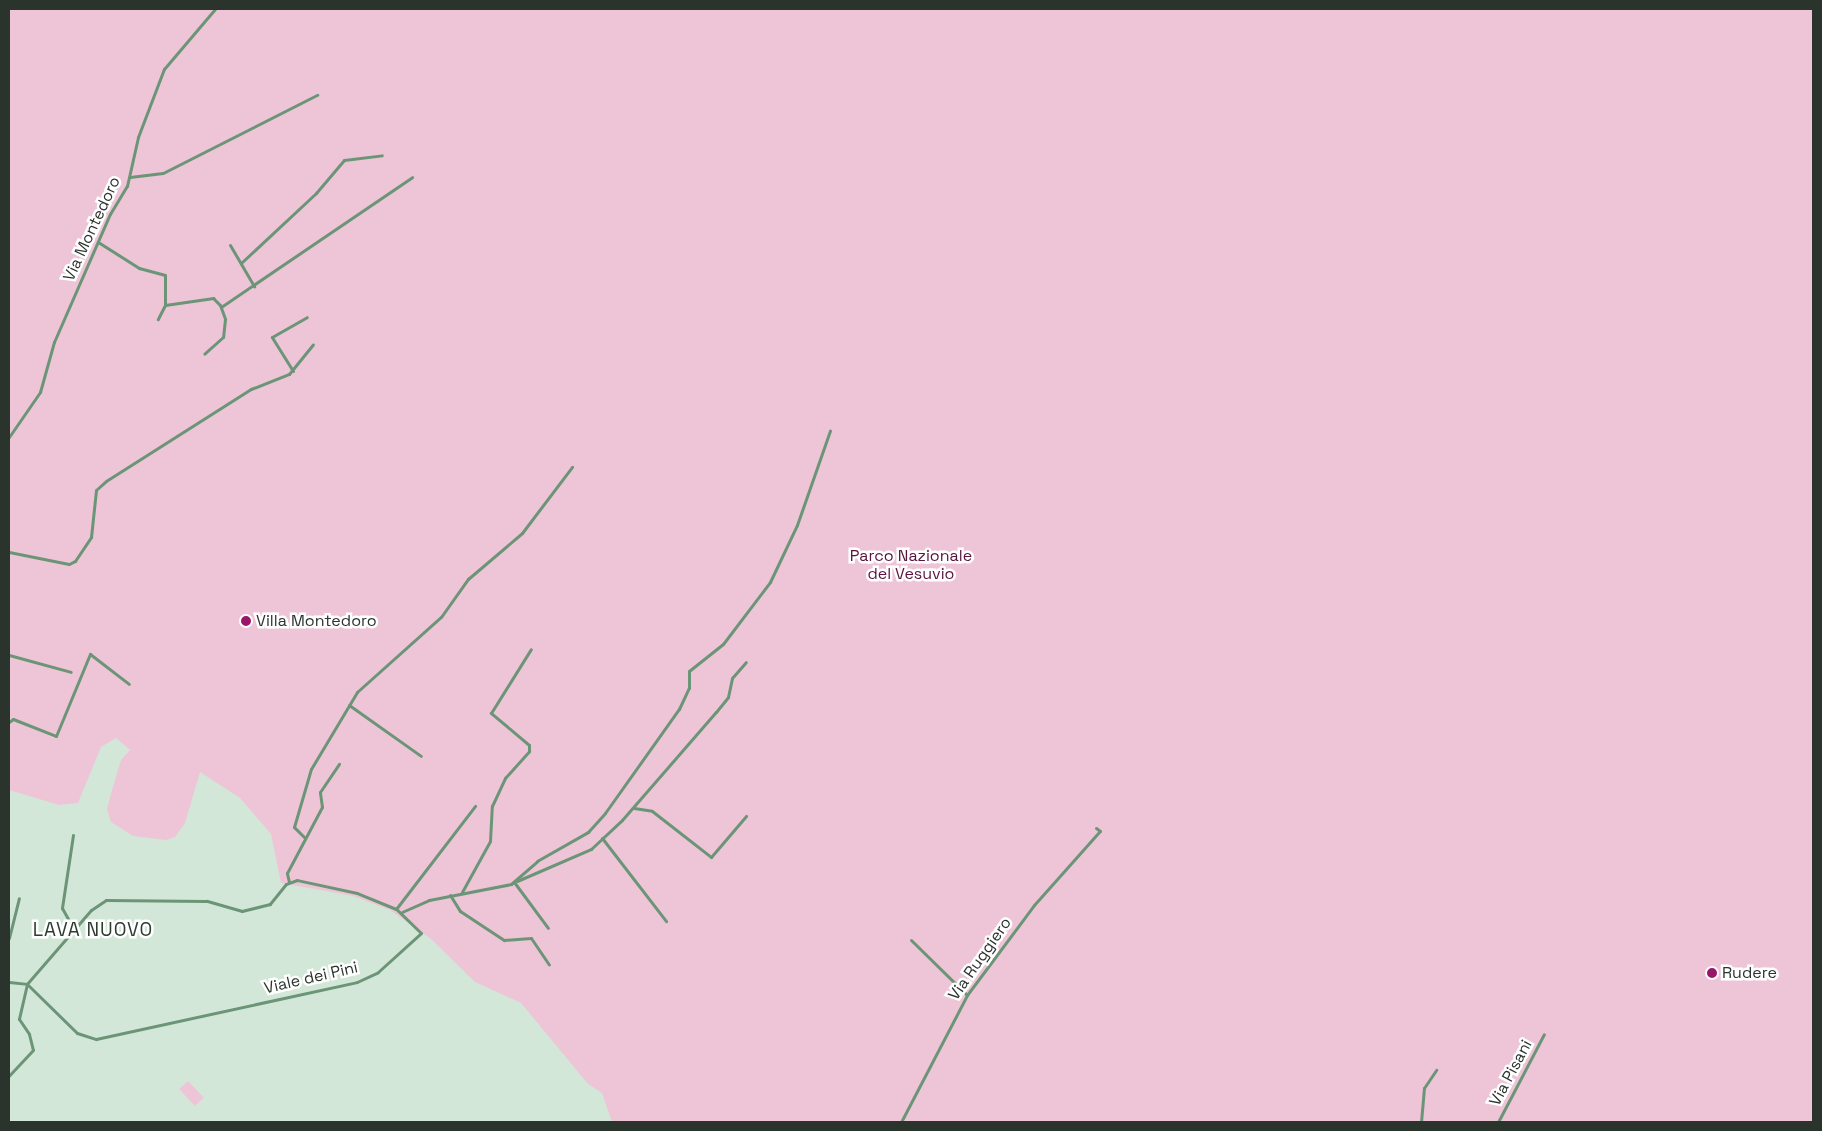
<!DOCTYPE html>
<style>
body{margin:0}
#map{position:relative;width:1822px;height:1131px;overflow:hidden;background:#d3e7d8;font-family:"Space Grotesk",sans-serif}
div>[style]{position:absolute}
.green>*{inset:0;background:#edc5d7;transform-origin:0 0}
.street>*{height:3px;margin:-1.5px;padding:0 1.5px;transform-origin:1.5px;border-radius:1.5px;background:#6c9578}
.dots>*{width:14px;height:14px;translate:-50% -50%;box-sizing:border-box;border:2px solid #fff;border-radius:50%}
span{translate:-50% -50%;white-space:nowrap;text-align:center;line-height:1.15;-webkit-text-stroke:5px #fff;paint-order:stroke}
.street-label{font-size:16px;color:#2b332d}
.park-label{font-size:16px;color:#59133c}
.poi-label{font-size:16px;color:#2b332d}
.left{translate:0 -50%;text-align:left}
.quarter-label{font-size:19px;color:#2c3c30;letter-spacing:1px}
.frame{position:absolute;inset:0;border:10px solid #2b332d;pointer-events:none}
</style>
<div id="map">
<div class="green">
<div style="clip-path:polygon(9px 9px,1813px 9px,1813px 1122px,612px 1122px,602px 1093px,588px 1084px,521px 1003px,475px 982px,431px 939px,390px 910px,353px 896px,281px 883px,271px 834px,240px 798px,200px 772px,185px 823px,175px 837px,166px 840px,133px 836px,111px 822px,107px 809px,112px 790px,121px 760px,130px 750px,116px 738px,101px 747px,78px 803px,59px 805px,9px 790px)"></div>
<div style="left:188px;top:1081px;width:23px;height:12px;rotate:47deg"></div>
</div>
<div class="street">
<div style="left:130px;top:177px;width:33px;rotate:-7deg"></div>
<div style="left:163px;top:173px;width:173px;rotate:-26.9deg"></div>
<div style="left:98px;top:242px;width:49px;rotate:32.4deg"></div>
<div style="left:139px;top:268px;width:27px;rotate:15deg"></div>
<div style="left:165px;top:275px;width:30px;rotate:90deg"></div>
<div style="left:165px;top:305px;width:16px;rotate:117deg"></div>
<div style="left:230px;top:245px;width:48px;rotate:59.7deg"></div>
<div style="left:241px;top:263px;width:103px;rotate:-43deg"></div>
<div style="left:316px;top:193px;width:43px;rotate:-49.7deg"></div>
<div style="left:344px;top:160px;width:38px;rotate:-7deg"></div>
<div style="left:165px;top:305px;width:49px;rotate:-8.3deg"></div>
<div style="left:213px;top:298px;width:10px;rotate:45deg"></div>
<div style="left:220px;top:305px;width:15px;rotate:70deg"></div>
<div style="left:225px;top:319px;width:18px;rotate:96deg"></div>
<div style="left:223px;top:337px;width:25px;rotate:138deg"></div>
<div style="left:221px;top:307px;width:231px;rotate:-34.2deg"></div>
<div style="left:293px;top:371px;width:40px;rotate:-122deg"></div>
<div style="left:272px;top:337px;width:40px;rotate:-29.7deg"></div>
<div style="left:9px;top:437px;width:55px;rotate:-55.4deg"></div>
<div style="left:40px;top:392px;width:52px;rotate:-74.4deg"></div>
<div style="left:54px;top:342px;width:140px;rotate:-66.4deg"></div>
<div style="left:110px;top:214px;width:33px;rotate:-59deg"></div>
<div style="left:127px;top:186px;width:50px;rotate:-77.3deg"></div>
<div style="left:138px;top:137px;width:73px;rotate:-69.1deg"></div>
<div style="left:164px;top:69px;width:79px;rotate:-49.6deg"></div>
<div style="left:9px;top:552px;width:61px;rotate:11.3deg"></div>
<div style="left:69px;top:564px;width:7px;rotate:-27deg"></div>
<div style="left:75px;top:561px;width:29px;rotate:-56deg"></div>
<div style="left:91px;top:537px;width:47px;rotate:-83.9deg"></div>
<div style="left:96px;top:490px;width:13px;rotate:-42deg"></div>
<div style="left:106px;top:481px;width:172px;rotate:-32.4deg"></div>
<div style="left:251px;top:389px;width:41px;rotate:-21.5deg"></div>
<div style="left:289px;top:374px;width:38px;rotate:-51deg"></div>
<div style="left:9px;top:655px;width:64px;rotate:15.3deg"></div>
<div style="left:349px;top:705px;width:88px;rotate:35.3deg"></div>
<div style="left:9px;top:722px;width:5px;rotate:-37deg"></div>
<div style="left:13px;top:719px;width:46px;rotate:21.6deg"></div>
<div style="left:56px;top:736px;width:89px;rotate:-67.5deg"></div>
<div style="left:90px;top:654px;width:49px;rotate:37.6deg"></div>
<div style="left:634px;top:808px;width:18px;rotate:9deg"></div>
<div style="left:652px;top:811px;width:75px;rotate:37.9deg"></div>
<div style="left:711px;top:857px;width:54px;rotate:-49.5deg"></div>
<div style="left:73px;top:835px;width:74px;rotate:98.6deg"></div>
<div style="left:62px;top:908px;width:25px;rotate:61deg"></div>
<div style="left:304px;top:837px;width:14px;rotate:-135deg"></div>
<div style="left:294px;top:827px;width:60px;rotate:-73.7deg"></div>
<div style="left:311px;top:769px;width:90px;rotate:-59.1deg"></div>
<div style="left:357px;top:692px;width:113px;rotate:-41.8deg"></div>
<div style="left:441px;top:617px;width:47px;rotate:-54.6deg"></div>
<div style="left:468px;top:579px;width:71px;rotate:-40.4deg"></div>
<div style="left:522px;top:533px;width:83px;rotate:-52.9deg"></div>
<div style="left:602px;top:838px;width:105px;rotate:52.4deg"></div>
<div style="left:517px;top:881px;width:81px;rotate:-23.4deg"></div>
<div style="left:591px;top:849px;width:42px;rotate:-43.1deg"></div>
<div style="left:622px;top:820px;width:143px;rotate:-49deg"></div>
<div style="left:716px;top:712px;width:19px;rotate:-51deg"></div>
<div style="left:728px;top:697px;width:19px;rotate:-78deg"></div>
<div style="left:732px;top:678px;width:21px;rotate:-49deg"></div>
<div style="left:289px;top:882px;width:9px;rotate:-103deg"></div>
<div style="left:287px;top:873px;width:75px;rotate:-62.1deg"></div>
<div style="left:322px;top:807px;width:15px;rotate:-98deg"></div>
<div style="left:320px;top:792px;width:34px;rotate:-56deg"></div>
<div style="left:514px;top:882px;width:57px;rotate:53.5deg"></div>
<div style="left:462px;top:892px;width:58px;rotate:-61.2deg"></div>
<div style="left:490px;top:841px;width:35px;rotate:-87deg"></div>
<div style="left:492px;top:806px;width:31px;rotate:-65deg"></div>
<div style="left:505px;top:778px;width:36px;rotate:-48deg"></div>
<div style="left:529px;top:751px;width:6px;rotate:-90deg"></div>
<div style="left:529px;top:745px;width:50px;rotate:-139.9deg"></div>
<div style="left:491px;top:713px;width:75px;rotate:-58deg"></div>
<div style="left:450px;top:895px;width:19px;rotate:58deg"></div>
<div style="left:460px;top:911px;width:53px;rotate:33.4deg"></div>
<div style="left:504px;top:940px;width:27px;rotate:-4deg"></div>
<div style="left:531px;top:938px;width:32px;rotate:56deg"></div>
<div style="left:396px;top:909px;width:130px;rotate:-52.5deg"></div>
<div style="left:402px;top:912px;width:30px;rotate:-24deg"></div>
<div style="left:429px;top:900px;width:84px;rotate:-11deg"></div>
<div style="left:511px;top:884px;width:35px;rotate:-41deg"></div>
<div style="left:537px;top:861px;width:59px;rotate:-29.6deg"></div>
<div style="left:588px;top:832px;width:25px;rotate:-48deg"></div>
<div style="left:605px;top:813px;width:128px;rotate:-54.6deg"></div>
<div style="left:679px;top:709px;width:23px;rotate:-65deg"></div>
<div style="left:689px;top:688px;width:17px;rotate:-90deg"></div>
<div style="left:689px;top:671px;width:43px;rotate:-38.5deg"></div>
<div style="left:723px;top:644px;width:78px;rotate:-52.8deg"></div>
<div style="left:770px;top:582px;width:63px;rotate:-64.7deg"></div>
<div style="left:797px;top:525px;width:100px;rotate:-70.7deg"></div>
<div style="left:9px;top:938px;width:41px;rotate:-76deg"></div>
<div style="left:911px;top:940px;width:78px;rotate:44.5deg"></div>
<div style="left:9px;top:982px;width:18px;rotate:6deg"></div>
<div style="left:27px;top:984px;width:70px;rotate:44.4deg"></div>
<div style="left:77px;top:1033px;width:20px;rotate:18deg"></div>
<div style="left:96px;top:1039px;width:267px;rotate:-12.3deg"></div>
<div style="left:357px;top:982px;width:23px;rotate:-25deg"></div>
<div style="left:378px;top:972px;width:58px;rotate:-42.2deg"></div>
<div style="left:421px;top:933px;width:35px;rotate:-136deg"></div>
<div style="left:396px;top:909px;width:42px;rotate:-157.7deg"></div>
<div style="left:357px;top:893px;width:61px;rotate:-167.8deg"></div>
<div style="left:297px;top:880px;width:12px;rotate:160deg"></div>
<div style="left:286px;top:884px;width:26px;rotate:129deg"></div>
<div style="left:270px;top:904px;width:29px;rotate:166deg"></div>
<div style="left:242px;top:911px;width:37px;rotate:-164deg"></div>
<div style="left:206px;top:901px;width:100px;rotate:-179.4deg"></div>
<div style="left:106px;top:900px;width:18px;rotate:146deg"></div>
<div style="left:91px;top:910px;width:98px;rotate:130.9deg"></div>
<div style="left:27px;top:984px;width:36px;rotate:103deg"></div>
<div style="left:19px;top:1019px;width:18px;rotate:56deg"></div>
<div style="left:29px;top:1034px;width:16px;rotate:76deg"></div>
<div style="left:33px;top:1050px;width:35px;rotate:133deg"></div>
<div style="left:901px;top:1122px;width:143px;rotate:-62.5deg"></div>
<div style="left:967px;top:995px;width:112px;rotate:-53.3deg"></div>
<div style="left:1034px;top:905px;width:99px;rotate:-48.3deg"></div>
<div style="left:1100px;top:831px;width:5px;rotate:-143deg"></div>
<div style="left:1421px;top:1122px;width:34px;rotate:-85deg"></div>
<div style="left:1424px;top:1088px;width:22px;rotate:-56deg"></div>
<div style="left:1498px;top:1122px;width:99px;rotate:-62.4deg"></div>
</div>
<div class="dots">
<div style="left:246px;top:621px;background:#9a1669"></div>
<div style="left:1712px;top:973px;background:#9a1669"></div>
</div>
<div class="street-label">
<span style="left:92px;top:229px;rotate:-65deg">Via Montedoro</span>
<span style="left:980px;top:959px;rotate:-55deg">Via Ruggiero</span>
<span style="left:311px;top:978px;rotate:-13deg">Viale dei Pini</span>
<span style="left:1511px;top:1073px;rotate:-62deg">Via Pisani</span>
</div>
<div class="park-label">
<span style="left:911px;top:565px">Parco Nazionale<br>del Vesuvio</span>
</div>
<div class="poi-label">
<span class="left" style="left:256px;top:621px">Villa Montedoro</span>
<span class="left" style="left:1722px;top:973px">Rudere</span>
</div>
<div class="quarter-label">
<span style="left:93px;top:930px">LAVA NUOVO</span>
</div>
<div class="frame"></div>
</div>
